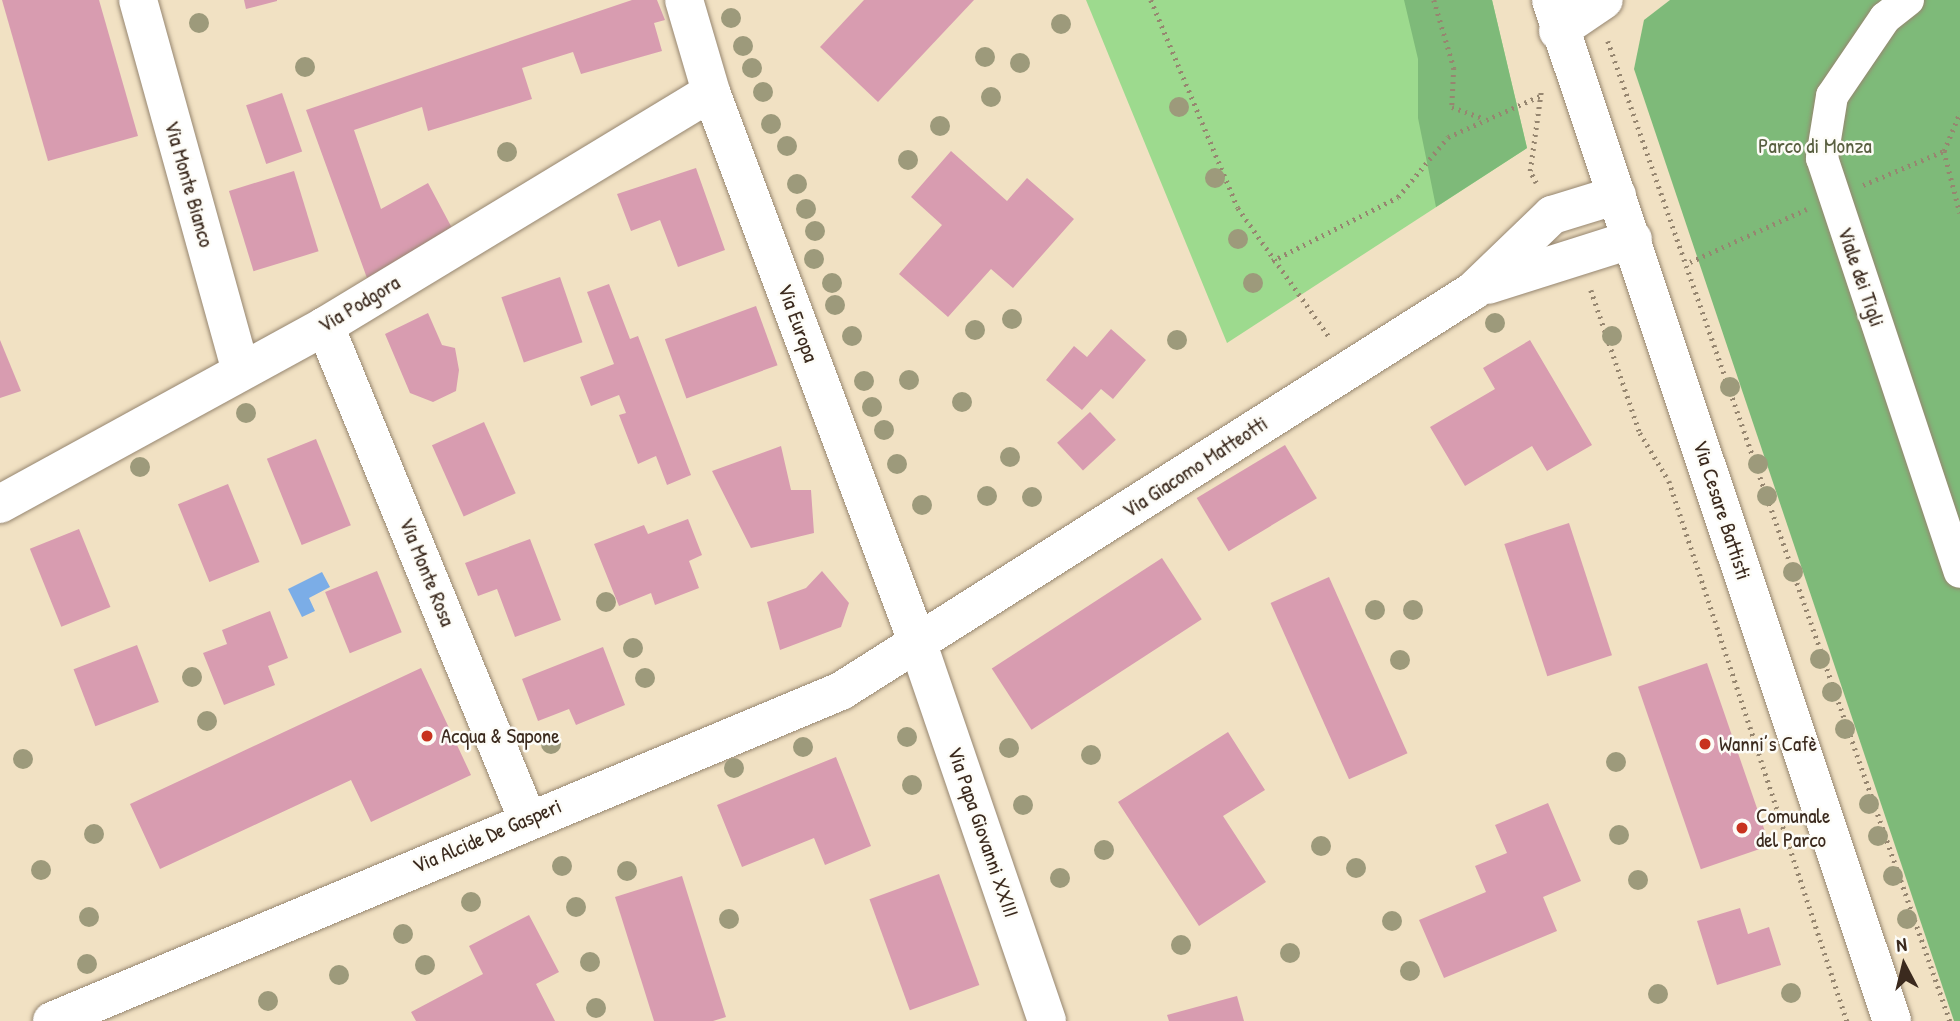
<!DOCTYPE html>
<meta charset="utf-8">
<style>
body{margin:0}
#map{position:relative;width:1960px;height:1021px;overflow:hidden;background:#f1e1c3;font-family:"Patrick Hand",sans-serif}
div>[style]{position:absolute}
.green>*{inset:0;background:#9dda8e}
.forest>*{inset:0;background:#7eba79}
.water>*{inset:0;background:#7bade7}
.building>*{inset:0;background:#d89cb0;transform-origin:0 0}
.path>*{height:4.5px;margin-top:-2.25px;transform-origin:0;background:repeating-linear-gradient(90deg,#968670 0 2px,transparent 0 7px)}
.roads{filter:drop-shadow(0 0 2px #968670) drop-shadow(0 0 2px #968670)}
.pedestrian>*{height:32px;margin:-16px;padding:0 16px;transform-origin:16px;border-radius:16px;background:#fff}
.minor>*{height:38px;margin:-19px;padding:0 19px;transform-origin:19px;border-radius:19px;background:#fff}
.secondary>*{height:38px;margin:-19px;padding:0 19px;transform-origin:19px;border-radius:19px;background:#fff}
.trees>*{width:20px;height:20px;margin:-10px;border-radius:50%;background:#9d9a7b}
.dots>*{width:19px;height:19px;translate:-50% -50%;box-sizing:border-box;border:4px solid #fdfcf7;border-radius:50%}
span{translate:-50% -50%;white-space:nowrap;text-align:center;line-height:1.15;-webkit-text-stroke:5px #fdfcf7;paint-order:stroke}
.park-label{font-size:21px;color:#585f40}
.street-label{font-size:21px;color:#3b2a1e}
.poi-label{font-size:21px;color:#3b2a1e}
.left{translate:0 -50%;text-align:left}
.north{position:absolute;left:1869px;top:930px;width:70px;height:70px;-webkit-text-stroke:5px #fdfcf7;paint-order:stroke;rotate:353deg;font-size:19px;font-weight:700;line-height:28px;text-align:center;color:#3b2a1e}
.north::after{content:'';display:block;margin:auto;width:24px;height:32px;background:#3b2a1e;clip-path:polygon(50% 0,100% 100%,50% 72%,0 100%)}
</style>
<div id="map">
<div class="green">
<div style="clip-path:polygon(1086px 0,1492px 0,1527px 148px,1227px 343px)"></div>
</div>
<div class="forest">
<div style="clip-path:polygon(1404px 0,1492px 0,1527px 148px,1436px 207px,1418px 118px,1418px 59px)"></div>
<div style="clip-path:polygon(1670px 0,1960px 0,1960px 1021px,1954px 1021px,1634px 69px,1644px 20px)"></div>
</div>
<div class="water">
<div style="clip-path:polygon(322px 572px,330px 587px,309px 598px,315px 611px,302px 617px,288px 589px)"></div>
</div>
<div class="building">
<div style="clip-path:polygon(2px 0,99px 0,138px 136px,48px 161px)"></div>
<div style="clip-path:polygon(244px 0,277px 0,277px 1px,246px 9px)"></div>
<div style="clip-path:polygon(632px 0,657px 0,665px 20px,654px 23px,662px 51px,581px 74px,573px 52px,522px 68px,532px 99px,428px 131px,422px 107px,354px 130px,381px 209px,428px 183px,452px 228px,367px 278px,306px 110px)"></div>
<div style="clip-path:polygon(864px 0,974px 0,878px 102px,820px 47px)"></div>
<div style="left:282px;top:93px;width:62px;height:38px;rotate:71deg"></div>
<div style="clip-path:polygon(951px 151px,1007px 201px,1027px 178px,1074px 219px,1013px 288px,991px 269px,948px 317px,899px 274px,942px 225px,911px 197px)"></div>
<div style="clip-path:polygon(696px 168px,725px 250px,678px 267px,660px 220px,631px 231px,617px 194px)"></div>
<div style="left:294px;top:171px;width:84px;height:68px;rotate:73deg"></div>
<div style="left:560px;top:277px;width:69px;height:62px;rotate:71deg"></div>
<div style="clip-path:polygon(609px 284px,630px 339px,638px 336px,691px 475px,667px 485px,656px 456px,638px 464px,619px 415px,626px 413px,619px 395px,591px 406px,580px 377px,614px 364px,587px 292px)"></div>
<div style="left:756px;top:306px;width:63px;height:97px;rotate:70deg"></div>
<div style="clip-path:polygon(428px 313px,442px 345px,455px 348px,459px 370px,456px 391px,433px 402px,410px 393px,385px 334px)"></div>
<div style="clip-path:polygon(1111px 329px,1146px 360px,1113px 399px,1101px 389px,1082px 410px,1046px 380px,1074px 346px,1087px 357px)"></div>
<div style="clip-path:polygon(0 340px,21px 391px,0 398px)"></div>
<div style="clip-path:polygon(1530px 340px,1592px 445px,1547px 471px,1532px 446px,1465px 486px,1430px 427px,1495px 389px,1483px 368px)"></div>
<div style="left:1090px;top:412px;width:38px;height:45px;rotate:47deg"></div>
<div style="left:484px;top:422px;width:78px;height:57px;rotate:66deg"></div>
<div style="left:316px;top:439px;width:93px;height:53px;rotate:68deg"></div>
<div style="left:1285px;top:445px;width:62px;height:103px;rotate:59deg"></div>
<div style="clip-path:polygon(781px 446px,791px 490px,811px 490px,814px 533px,751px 548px,712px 471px)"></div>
<div style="left:228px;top:484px;width:84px;height:54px;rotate:68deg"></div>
<div style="clip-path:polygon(688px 519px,702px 555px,689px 561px,699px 588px,655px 605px,651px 593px,619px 606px,594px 544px,644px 525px,648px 534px)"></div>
<div style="left:1569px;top:523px;width:139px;height:68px;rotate:72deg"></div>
<div style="left:79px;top:529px;width:84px;height:53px;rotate:68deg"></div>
<div style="clip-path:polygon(530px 539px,561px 620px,515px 637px,497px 589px,478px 596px,465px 563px)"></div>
<div style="left:1162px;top:558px;width:73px;height:203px;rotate:57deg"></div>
<div style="left:377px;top:571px;width:66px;height:56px;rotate:68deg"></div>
<div style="clip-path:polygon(822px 571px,849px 603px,841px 627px,780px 650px,767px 602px,806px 588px)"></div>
<div style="left:1329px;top:577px;width:193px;height:64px;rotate:66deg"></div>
<div style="clip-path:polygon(270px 611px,288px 658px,268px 666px,275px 685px,224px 705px,203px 653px,227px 644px,222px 630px)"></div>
<div style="left:137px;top:645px;width:61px;height:68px;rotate:69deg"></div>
<div style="clip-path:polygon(603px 647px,625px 705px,576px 725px,569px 709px,538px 721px,522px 679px)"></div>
<div style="left:1707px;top:663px;width:193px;height:73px;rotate:71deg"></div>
<div style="clip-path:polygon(421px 668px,471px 775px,371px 822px,351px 780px,160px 869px,130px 804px)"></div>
<div style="clip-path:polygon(1228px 732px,1265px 790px,1223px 816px,1266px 882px,1199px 926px,1118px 802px)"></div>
<div style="clip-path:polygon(836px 757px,871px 846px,825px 865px,814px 838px,742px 867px,717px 805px)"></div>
<div style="clip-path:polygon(1548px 803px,1581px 881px,1543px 897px,1557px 931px,1444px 978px,1419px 920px,1486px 892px,1475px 866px,1507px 853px,1495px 825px)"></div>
<div style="left:939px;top:874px;width:118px;height:74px;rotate:70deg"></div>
<div style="clip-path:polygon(682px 876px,726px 1017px,713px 1021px,654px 1021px,615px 897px)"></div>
<div style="clip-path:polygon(1740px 908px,1748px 934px,1769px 927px,1781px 965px,1717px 985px,1697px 921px)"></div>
<div style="clip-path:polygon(529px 915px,559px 972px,536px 984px,555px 1021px,416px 1021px,411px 1012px,483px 974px,469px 946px)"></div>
<div style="clip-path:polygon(1237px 996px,1244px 1021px,1169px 1021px,1167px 1015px)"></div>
</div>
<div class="path">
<div style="left:1151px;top:0;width:225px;rotate:67.3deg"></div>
<div style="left:1238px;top:208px;width:159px;rotate:54.7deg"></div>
<div style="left:1434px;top:0;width:71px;rotate:73.6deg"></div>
<div style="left:1454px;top:68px;width:39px;rotate:93deg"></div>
<div style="left:1452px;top:107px;width:35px;rotate:20deg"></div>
<div style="left:1608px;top:41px;width:1038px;rotate:70.76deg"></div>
<div style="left:1944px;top:151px;width:64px;rotate:75.5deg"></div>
<div style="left:1536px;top:183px;width:13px;rotate:-117deg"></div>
<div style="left:1530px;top:171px;width:80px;rotate:-82.1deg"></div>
<div style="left:1863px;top:185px;width:88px;rotate:-22.8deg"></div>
<div style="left:1944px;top:151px;width:42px;rotate:-67.7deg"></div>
<div style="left:1272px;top:261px;width:141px;rotate:-26.9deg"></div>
<div style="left:1398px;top:197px;width:78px;rotate:-50.2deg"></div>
<div style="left:1448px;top:137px;width:103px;rotate:-24.1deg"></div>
<div style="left:1690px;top:262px;width:128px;rotate:-24.4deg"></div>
<div style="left:1591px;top:290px;width:151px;rotate:71.1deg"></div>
<div style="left:1640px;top:433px;width:56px;rotate:58.9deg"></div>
<div style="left:1669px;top:481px;width:569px;rotate:71.76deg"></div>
</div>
<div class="roads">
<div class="pedestrian">
<div style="left:1908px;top:0;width:29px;rotate:142deg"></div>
<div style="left:1885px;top:18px;width:94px;rotate:124.2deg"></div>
<div style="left:1832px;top:96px;width:63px;rotate:99.2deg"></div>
<div style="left:1822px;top:158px;width:436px;rotate:71.6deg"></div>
</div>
<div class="minor">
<div style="left:138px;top:0;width:382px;rotate:74.5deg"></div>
<div style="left:684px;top:0;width:96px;rotate:73.6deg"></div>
<div style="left:711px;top:92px;width:590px;rotate:69.44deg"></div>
<div style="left:918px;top:644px;width:398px;rotate:71.1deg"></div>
<div style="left:1558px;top:31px;width:55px;rotate:-34deg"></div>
<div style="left:1488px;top:285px;width:152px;rotate:-17.6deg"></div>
<div style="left:325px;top:326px;width:532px;rotate:67.68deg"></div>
<div style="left:0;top:504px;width:371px;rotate:-28.7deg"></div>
<div style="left:325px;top:326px;width:451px;rotate:-31.2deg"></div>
<div style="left:52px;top:1021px;width:855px;rotate:-22.7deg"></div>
<div style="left:841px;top:691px;width:748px;rotate:-32.33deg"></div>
<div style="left:1473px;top:291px;width:110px;rotate:-43.9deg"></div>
<div style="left:1552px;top:215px;width:68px;rotate:-17.1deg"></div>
</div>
<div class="secondary">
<div style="left:1551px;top:0;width:1076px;rotate:71.53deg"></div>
</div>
</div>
<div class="trees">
<div style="left:731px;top:18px"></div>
<div style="left:199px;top:23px"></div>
<div style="left:1061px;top:24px"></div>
<div style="left:743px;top:46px"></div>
<div style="left:985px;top:57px"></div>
<div style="left:1020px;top:63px"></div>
<div style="left:305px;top:67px"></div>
<div style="left:752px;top:68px"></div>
<div style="left:763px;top:92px"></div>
<div style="left:991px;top:97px"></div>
<div style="left:1179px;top:107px"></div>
<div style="left:771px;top:124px"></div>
<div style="left:940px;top:126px"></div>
<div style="left:787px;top:146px"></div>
<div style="left:507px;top:152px"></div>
<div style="left:908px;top:160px"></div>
<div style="left:1215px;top:178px"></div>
<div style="left:797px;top:184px"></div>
<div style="left:806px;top:209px"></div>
<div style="left:815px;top:231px"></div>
<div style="left:1238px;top:239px"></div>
<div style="left:814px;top:259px"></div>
<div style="left:832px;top:283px"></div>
<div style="left:1253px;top:283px"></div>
<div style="left:835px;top:305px"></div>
<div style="left:1012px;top:319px"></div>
<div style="left:1495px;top:323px"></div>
<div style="left:975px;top:330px"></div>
<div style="left:852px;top:336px"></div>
<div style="left:1612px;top:336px"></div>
<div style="left:1177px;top:340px"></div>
<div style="left:909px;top:380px"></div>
<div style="left:864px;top:381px"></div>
<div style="left:1730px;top:387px"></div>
<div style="left:962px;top:402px"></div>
<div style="left:872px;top:407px"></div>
<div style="left:246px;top:413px"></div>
<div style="left:884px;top:430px"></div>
<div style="left:1010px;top:457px"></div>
<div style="left:897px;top:464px"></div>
<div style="left:1758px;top:464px"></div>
<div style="left:140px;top:467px"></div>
<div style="left:987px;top:496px"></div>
<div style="left:1767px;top:496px"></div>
<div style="left:1032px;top:497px"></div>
<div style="left:922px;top:505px"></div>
<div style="left:1793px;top:572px"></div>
<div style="left:606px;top:602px"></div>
<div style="left:1375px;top:610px"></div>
<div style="left:1413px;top:610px"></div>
<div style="left:633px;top:648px"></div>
<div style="left:1820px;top:659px"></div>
<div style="left:1400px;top:660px"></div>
<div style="left:192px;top:677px"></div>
<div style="left:645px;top:678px"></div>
<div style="left:1832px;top:692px"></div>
<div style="left:207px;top:721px"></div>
<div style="left:1845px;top:729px"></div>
<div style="left:907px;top:737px"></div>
<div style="left:551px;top:744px"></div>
<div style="left:803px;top:747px"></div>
<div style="left:1009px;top:748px"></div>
<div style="left:1091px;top:755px"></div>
<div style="left:23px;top:759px"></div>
<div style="left:1616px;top:762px"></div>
<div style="left:734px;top:768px"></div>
<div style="left:912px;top:785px"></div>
<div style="left:1869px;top:804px"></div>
<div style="left:1023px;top:805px"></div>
<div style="left:94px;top:834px"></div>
<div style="left:1619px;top:835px"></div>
<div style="left:1878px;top:836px"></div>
<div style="left:1321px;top:846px"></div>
<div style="left:1104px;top:850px"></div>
<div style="left:562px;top:866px"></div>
<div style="left:1356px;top:868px"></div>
<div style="left:41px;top:870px"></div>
<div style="left:627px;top:871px"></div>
<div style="left:1893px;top:876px"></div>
<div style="left:1060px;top:878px"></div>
<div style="left:1638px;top:880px"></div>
<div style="left:471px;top:902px"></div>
<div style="left:576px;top:907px"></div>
<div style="left:89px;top:917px"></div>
<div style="left:729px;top:919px"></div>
<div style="left:1907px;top:919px"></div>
<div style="left:1392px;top:921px"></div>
<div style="left:403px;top:934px"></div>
<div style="left:1181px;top:945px"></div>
<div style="left:1290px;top:953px"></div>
<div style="left:590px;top:962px"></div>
<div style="left:87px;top:964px"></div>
<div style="left:425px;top:965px"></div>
<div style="left:1410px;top:971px"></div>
<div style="left:339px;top:975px"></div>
<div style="left:1791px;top:993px"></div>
<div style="left:1658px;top:994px"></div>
<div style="left:268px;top:1001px"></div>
<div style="left:596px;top:1008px"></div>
</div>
<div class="dots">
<div style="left:427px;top:736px;background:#c8321e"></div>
<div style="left:1705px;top:744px;background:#c8321e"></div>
<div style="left:1742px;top:828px;background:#c8321e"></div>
</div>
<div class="park-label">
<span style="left:1815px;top:146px">Parco di Monza</span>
</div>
<div class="street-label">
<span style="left:189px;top:184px;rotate:74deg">Via Monte Bianco</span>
<span style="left:1861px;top:277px;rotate:71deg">Viale dei Tigli</span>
<span style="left:359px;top:304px;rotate:-31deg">Via Podgora</span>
<span style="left:798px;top:323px;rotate:70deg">Via Europa</span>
<span style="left:1195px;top:467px;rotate:-33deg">Via Giacomo Matteotti</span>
<span style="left:1722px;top:510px;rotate:72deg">Via Cesare Battisti</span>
<span style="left:427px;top:572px;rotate:68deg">Via Monte Rosa</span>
<span style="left:983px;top:832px;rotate:71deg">Via Papa Giovanni XXIII</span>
<span style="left:487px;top:836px;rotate:-23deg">Via Alcide De Gasperi</span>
</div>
<div class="poi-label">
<span class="left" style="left:441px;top:736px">Acqua &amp; Sapone</span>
<span class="left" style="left:1719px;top:744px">Wanni’s Cafè</span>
<span class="left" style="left:1756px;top:828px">Comunale<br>del Parco</span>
</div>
<div class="north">N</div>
</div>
